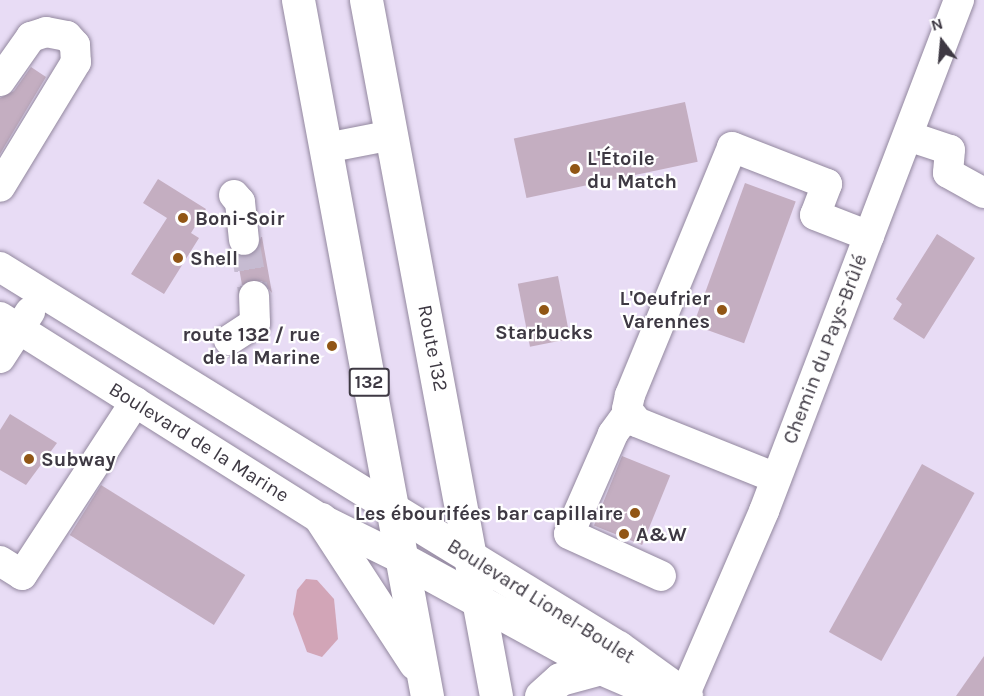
<!DOCTYPE html>
<meta charset="utf-8">
<style>
body{margin:0}
#map{position:relative;width:984px;height:696px;overflow:hidden;background:#e8dcf5;font-family:Karla,sans-serif}
div>[style]{position:absolute}
.green>*{inset:0;background:#d2a5b7}
.building>*{inset:0;background:#c4aec1;transform-origin:0 0}
.minor-tunnel>*{height:30px;margin-top:-15px;transform-origin:0;background:repeating-linear-gradient(90deg,#c6bbd1 0 30px,transparent 0 45px)}
.roads{filter:drop-shadow(0 0 2px #93889f) drop-shadow(0 0 2px #93889f)}
.minor>*{height:30px;margin:-15px;padding:0 15px;transform-origin:15px;border-radius:15px;background:#fff}
.major>*{height:33px;margin:-16.5px;padding:0 16.5px;transform-origin:16.5px;border-radius:16.5px;background:#fff}
.highway>*{height:33px;margin:-16.5px;padding:0 16.5px;transform-origin:16.5px;border-radius:16.5px;background:#fff}
.dots>*{width:16px;height:16px;translate:-50% -50%;box-sizing:border-box;border:3px solid #fff;border-radius:50%}
span{translate:-50% -50%;white-space:nowrap;text-align:center;line-height:1.15;-webkit-text-stroke:4.5px #fff;paint-order:stroke}
.shield-label span{padding:2px 4px;background:#fff;border:2px solid;border-radius:4px;-webkit-text-stroke-width:0}
.shield-label{font-size:18px;color:#3e3943;font-weight:700}
.poi-label{font-size:20px;color:#3e3943;font-weight:700}
.left{translate:0 -50%;text-align:left}
.right{translate:-100% -50%;text-align:right}
.street-label{font-size:20px;color:#3e3943}
.north{position:absolute;left:912px;top:12px;width:60px;height:60px;-webkit-text-stroke:4px #fff;paint-order:stroke;rotate:344deg;font-size:16px;font-weight:700;line-height:24px;text-align:center;color:#3e3943}
.north::after{content:'';display:block;margin:auto;width:21px;height:27px;background:#3e3943;clip-path:polygon(50% 0,100% 100%,50% 72%,0 100%)}
</style>
<div id="map">
<div class="green">
<div style="clip-path:polygon(306px 579px,317px 580px,334px 599px,338px 639px,322px 657px,307px 652px,293px 614px,297px 590px)"></div>
</div>
<div class="building">
<div style="clip-path:polygon(31px 67px,46px 77px,0 154px,0 98px,14px 91px)"></div>
<div style="left:685px;top:102px;width:61px;height:175px;rotate:78deg"></div>
<div style="clip-path:polygon(158px 179px,206px 209px,191px 233px,199px 238px,164px 294px,131px 274px,167px 218px,143px 203px)"></div>
<div style="left:745px;top:183px;width:54px;height:151px;rotate:20deg"></div>
<div style="clip-path:polygon(937px 234px,975px 258px,924px 339px,893px 319px,902px 304px,896px 299px)"></div>
<div style="clip-path:polygon(261px 237px,262px 237px,272px 293px,262px 281px,242px 285px,237px 256px,255px 254px)"></div>
<div style="left:558px;top:276px;width:64px;height:41px;rotate:79deg"></div>
<div style="clip-path:polygon(10px 414px,57px 443px,26px 485px,0 470px,0 430px)"></div>
<div style="left:622px;top:456px;width:52px;height:75px;rotate:22deg"></div>
<div style="left:922px;top:464px;width:60px;height:192px;rotate:29deg"></div>
<div style="left:101px;top:485px;width:170px;height:59px;rotate:32deg"></div>
<div style="clip-path:polygon(984px 656px,984px 696px,956px 696px)"></div>
</div>
<div class="minor-tunnel">
<div style="left:244px;top:240px;width:57px;rotate:79.9deg"></div>
</div>
<div class="roads">
<div class="minor">
<div style="left:0;top:81px;width:54px;rotate:-54.8deg"></div>
<div style="left:31px;top:37px;width:16px;rotate:-18deg"></div>
<div style="left:46px;top:32px;width:21px;rotate:11deg"></div>
<div style="left:67px;top:36px;width:12px;rotate:48deg"></div>
<div style="left:75px;top:45px;width:17px;rotate:87deg"></div>
<div style="left:76px;top:62px;width:146px;rotate:121.3deg"></div>
<div style="left:908px;top:136px;width:44px;rotate:18.4deg"></div>
<div style="left:950px;top:150px;width:23px;rotate:95deg"></div>
<div style="left:948px;top:173px;width:41px;rotate:29.1deg"></div>
<div style="left:326px;top:148px;width:67px;rotate:-11.1deg"></div>
<div style="left:234px;top:195px;width:9px;rotate:49deg"></div>
<div style="left:240px;top:202px;width:38px;rotate:84deg"></div>
<div style="left:0;top:267px;width:463px;rotate:31.7deg"></div>
<div style="left:0;top:317px;width:379px;rotate:32.2deg"></div>
<div style="left:321px;top:519px;width:90px;rotate:26.3deg"></div>
<div style="left:229px;top:340px;width:31px;rotate:-33deg"></div>
<div style="left:255px;top:323px;width:27px;rotate:-92deg"></div>
<div style="left:0;top:358px;width:55px;rotate:-56.9deg"></div>
<div style="left:628px;top:413px;width:26px;rotate:126deg"></div>
<div style="left:613px;top:434px;width:109px;rotate:113.7deg"></div>
<div style="left:569px;top:534px;width:101px;rotate:24.5deg"></div>
<div style="left:776px;top:478px;width:150px;rotate:-158.1deg"></div>
<div style="left:637px;top:422px;width:16px;rotate:-128deg"></div>
<div style="left:627px;top:409px;width:14px;rotate:-78deg"></div>
<div style="left:630px;top:395px;width:268px;rotate:-67.6deg"></div>
<div style="left:732px;top:147px;width:102px;rotate:21.3deg"></div>
<div style="left:827px;top:184px;width:33px;rotate:111deg"></div>
<div style="left:815px;top:215px;width:58px;rotate:21.3deg"></div>
<div style="left:0;top:561px;width:26px;rotate:32deg"></div>
<div style="left:22px;top:575px;width:207px;rotate:-56.8deg"></div>
<div style="left:684px;top:696px;width:202px;rotate:-66.6deg"></div>
<div style="left:764px;top:511px;width:547px;rotate:-69.11deg"></div>
</div>
<div class="major">
<div style="left:394px;top:510px;width:263px;rotate:31.5deg"></div>
<div style="left:618px;top:647px;width:84px;rotate:35.8deg"></div>
<div style="left:402px;top:559px;width:227px;rotate:28.7deg"></div>
<div style="left:601px;top:668px;width:65px;rotate:23.4deg"></div>
</div>
<div class="highway">
<div style="left:298px;top:0;width:708px;rotate:79.5deg"></div>
<div style="left:366px;top:0;width:708px;rotate:79.42deg"></div>
<div style="left:321px;top:519px;width:172px;rotate:56.9deg"></div>
<div style="left:541px;top:696px;width:25px;rotate:-42deg"></div>
<div style="left:560px;top:679px;width:42px;rotate:-15deg"></div>
</div>
</div>
<div class="dots">
<div style="left:575px;top:169px;background:#915615"></div>
<div style="left:183px;top:218px;background:#915615"></div>
<div style="left:178px;top:258px;background:#915615"></div>
<div style="left:544px;top:310px;background:#915615"></div>
<div style="left:722px;top:310px;background:#915615"></div>
<div style="left:332px;top:346px;background:#915615"></div>
<div style="left:29px;top:459px;background:#915615"></div>
<div style="left:635px;top:513px;background:#915615"></div>
<div style="left:624px;top:534px;background:#915615"></div>
</div>
<div class="shield-label">
<span style="left:369px;top:382px">132</span>
</div>
<div class="poi-label">
<span class="left" style="left:587px;top:170px">L'Étoile<br>du Match</span>
<span class="left" style="left:195px;top:218px">Boni-Soir</span>
<span class="left" style="left:190px;top:258px">Shell</span>
<span class="right" style="left:710px;top:310px">L'Oeufrier<br>Varennes</span>
<span style="left:544px;top:332px">Starbucks</span>
<span class="right" style="left:320px;top:346px">route 132 / rue<br>de la Marine</span>
<span class="left" style="left:41px;top:459px">Subway</span>
<span class="right" style="left:623px;top:513px">Les ébourifées bar capillaire</span>
<span class="left" style="left:636px;top:534px">A&amp;W</span>
</div>
<div class="street-label">
<span style="left:433px;top:348px;rotate:79deg">Route 132</span>
<span style="left:825px;top:349px;rotate:-69deg">Chemin du Pays-Brûlé</span>
<span style="left:199px;top:442px;rotate:32deg">Boulevard de la Marine</span>
<span style="left:541px;top:601px;rotate:32deg">Boulevard Lionel-Boulet</span>
</div>
<div class="north">N</div>
</div>
